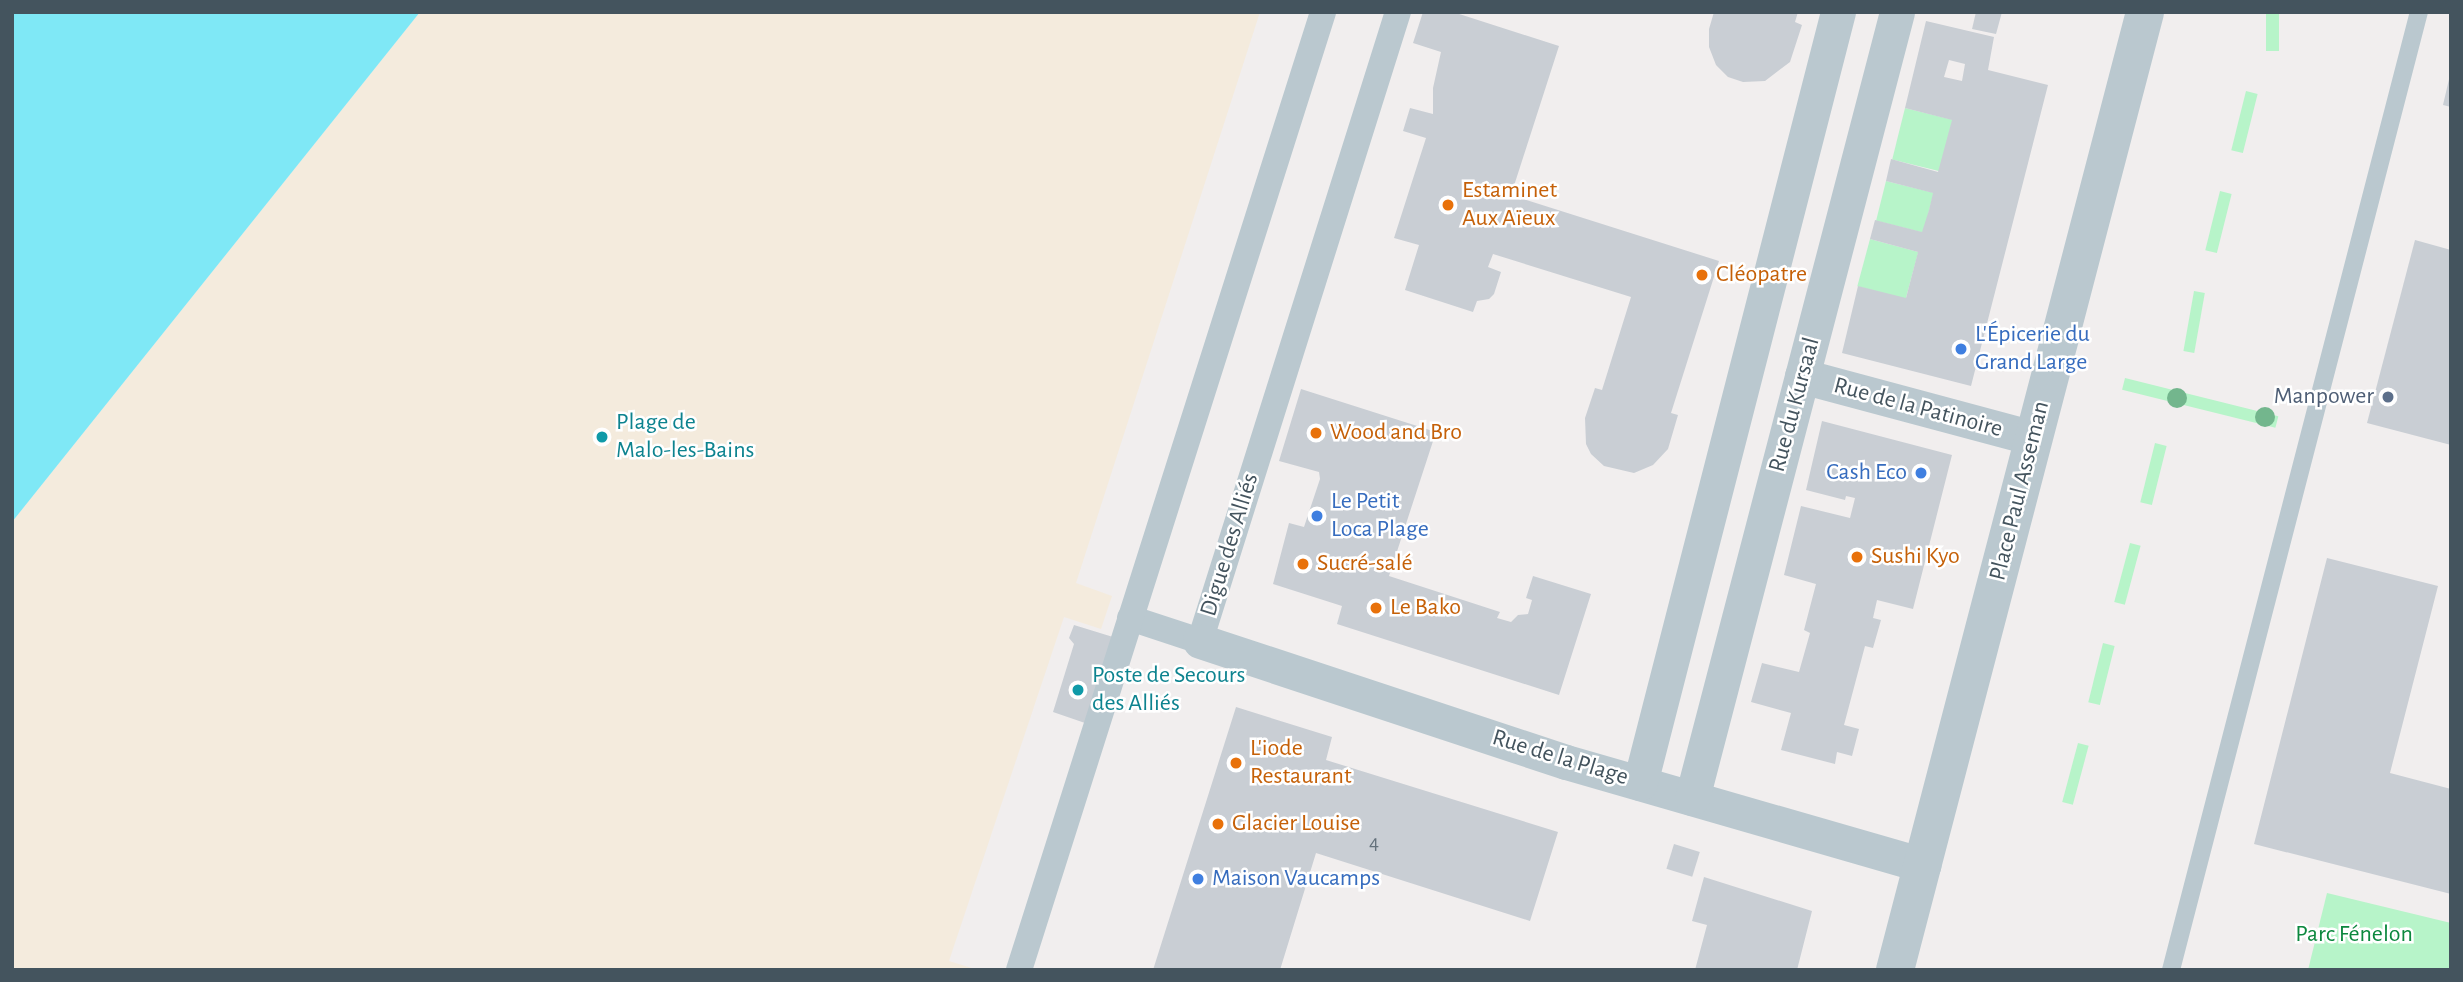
<!DOCTYPE html>
<meta charset="utf-8">
<style>
body{margin:0}
#map{position:relative;width:2463px;height:982px;overflow:hidden;background:#f1eeee;font-family:"Alegreya Sans",sans-serif}
div>[style]{position:absolute}
.green>*{inset:0;background:#b7f4c9;transform-origin:0 0}
.sand>*{inset:0;background:#f4ebdd}
.water>*{inset:0;background:#7fe8f6}
.building>*{inset:0;background:#c9ced4;transform-origin:0 0}
.service>*{height:18px;margin:-9px;padding:0 9px;transform-origin:9px;border-radius:9px;background:#bac8cf}
.pedestrian>*{height:26px;margin:-13px;padding:0 13px;transform-origin:13px;border-radius:13px;background:#bac8cf}
.minor>*{height:35px;margin:-17.5px;padding:0 17.5px;transform-origin:17.5px;border-radius:17.5px;background:#bac8cf}
.tertiary>*{height:38px;margin:-19px;padding:0 19px;transform-origin:19px;border-radius:19px;background:#bac8cf}
.trees>*{width:20px;height:20px;margin:-10px;border-radius:50%;background:#73b68d}
.dots>*{width:19px;height:19px;translate:-50% -50%;box-sizing:border-box;border:4px solid #fff;border-radius:50%}
span{translate:-50% -50%;white-space:nowrap;text-align:center;line-height:1.15;-webkit-text-stroke:5px #fff;paint-order:stroke}
.number-label{font-size:21px;color:#65727c}
.number-label span{-webkit-text-stroke-width:0}
.food-label{font-size:24px;color:#c56008}
.left{translate:0 -50%;text-align:left}
.shop-label{font-size:24px;color:#366cbe}
.right{translate:-100% -50%;text-align:right}
.service-label{font-size:24px;color:#4e5e75}
.street-label{font-size:24px;color:#44545e}
.culture-label{font-size:24px;color:#0d838f}
.park-label{font-size:24px;color:#0c883e}
.frame{position:absolute;inset:0;border:14px solid #44545e;pointer-events:none}
</style>
<div id="map">
<div class="green">
<div style="left:2266px;top:12px;width:13px;height:39px"></div>
<div style="left:2246px;top:91px;width:12px;height:61px;rotate:14deg"></div>
<div style="left:1905px;top:108px;width:49px;height:53px;rotate:14deg"></div>
<div style="left:1886px;top:181px;width:49px;height:41px;rotate:14deg"></div>
<div style="left:2220px;top:191px;width:12px;height:61px;rotate:14deg"></div>
<div style="left:1870px;top:239px;width:50px;height:49px;rotate:15deg"></div>
<div style="left:2194px;top:291px;width:11px;height:61px;rotate:10deg"></div>
<div style="left:2125px;top:378px;width:158px;height:12px;rotate:14deg"></div>
<div style="left:2155px;top:443px;width:12px;height:61px;rotate:14deg"></div>
<div style="left:2130px;top:543px;width:11px;height:61px;rotate:15deg"></div>
<div style="left:2103px;top:643px;width:12px;height:61px;rotate:14deg"></div>
<div style="left:2078px;top:743px;width:11px;height:61px;rotate:15deg"></div>
<div style="clip-path:polygon(2327px 893px,2451px 923px,2451px 970px,2308px 970px)"></div>
</div>
<div class="sand">
<div style="clip-path:polygon(420px 12px,1260px 12px,1076px 583px,1112px 596px,1101px 629px,1064px 617px,949px 961px,978px 970px,12px 970px,12px 522px)"></div>
</div>
<div class="water">
<div style="clip-path:polygon(12px 12px,420px 12px,12px 522px)"></div>
</div>
<div class="building">
<div style="clip-path:polygon(1423px 12px,1453px 12px,1559px 46px,1511px 195px,1719px 261px,1671px 413px,1678px 415px,1668px 449px,1653px 465px,1634px 473px,1604px 466px,1591px 454px,1586px 444px,1585px 418px,1595px 388px,1602px 390px,1631px 297px,1493px 254px,1488px 267px,1501px 272px,1494px 294px,1489px 299px,1477px 301px,1473px 312px,1405px 290px,1419px 245px,1394px 238px,1426px 138px,1403px 131px,1410px 108px,1433px 114px,1433px 88px,1441px 52px,1413px 43px)"></div>
<div style="clip-path:polygon(1714px 12px,1798px 12px,1795px 22px,1802px 25px,1790px 62px,1765px 81px,1743px 82px,1728px 77px,1716px 65px,1709px 47px,1709px 29px)"></div>
<div style="clip-path:polygon(1976px 12px,2002px 12px,1996px 34px,1972px 29px)"></div>
<div style="clip-path:polygon(evenodd,1926px 21px,1994px 37px,1988px 70px,2048px 85px,1971px 386px,1842px 353px,1858px 286px,1906px 298px,1918px 252px,1870px 239px,1875px 220px,1922px 232px,1929px 210px,1933px 193px,1886px 181px,1891px 159px,1938px 172px,1949px 131px,1952px 120px,1905px 108px,1926px 21px,1949px 60px,1965px 64px,1962px 81px,1944px 77px,1949px 60px)"></div>
<div style="clip-path:polygon(2450px 75px,2451px 76px,2451px 107px,2443px 105px)"></div>
<div style="clip-path:polygon(2415px 240px,2451px 250px,2451px 445px,2367px 423px)"></div>
<div style="clip-path:polygon(1301px 389px,1436px 432px,1389px 576px,1500px 612px,1497px 618px,1511px 622px,1518px 615px,1528px 614px,1532px 600px,1526px 598px,1533px 576px,1591px 594px,1559px 695px,1337px 624px,1342px 606px,1273px 584px,1289px 523px,1304px 527px,1320px 479px,1319px 472px,1279px 461px)"></div>
<div style="clip-path:polygon(1822px 421px,1952px 455px,1913px 609px,1877px 600px,1873px 618px,1881px 620px,1873px 648px,1865px 646px,1844px 725px,1859px 729px,1852px 756px,1837px 752px,1835px 764px,1781px 750px,1791px 713px,1751px 702px,1762px 663px,1799px 672px,1810px 633px,1804px 630px,1816px 584px,1784px 575px,1801px 506px,1850px 518px,1855px 498px,1846px 496px,1845px 500px,1806px 490px)"></div>
<div style="clip-path:polygon(2327px 558px,2438px 586px,2390px 773px,2451px 789px,2451px 894px,2254px 844px)"></div>
<div style="clip-path:polygon(1074px 625px,1113px 637px,1085px 723px,1053px 712px,1074px 644px,1069px 638px)"></div>
<div style="clip-path:polygon(1236px 707px,1332px 737px,1326px 760px,1558px 832px,1530px 921px,1316px 853px,1280px 970px,1153px 970px)"></div>
<div style="left:1674px;top:844px;width:27px;height:26px;rotate:17deg"></div>
<div style="clip-path:polygon(1704px 877px,1812px 911px,1797px 970px,1695px 970px,1707px 925px,1692px 921px)"></div>
</div>
<div class="service">
<div style="left:2171px;top:970px;width:990px;rotate:-75.49deg"></div>
</div>
<div class="pedestrian">
<div style="left:1130px;top:618px;width:74px;rotate:18.2deg"></div>
<div style="left:1200px;top:641px;width:659px;rotate:-72.53deg"></div>
<div style="left:1019px;top:970px;width:1005px;rotate:-72.39deg"></div>
</div>
<div class="minor">
<div style="left:1802px;top:376px;width:240px;rotate:15deg"></div>
<div style="left:1200px;top:641px;width:385px;rotate:18.3deg"></div>
<div style="left:1566px;top:762px;width:372px;rotate:16.1deg"></div>
<div style="left:1640px;top:783px;width:796px;rotate:-75.6deg"></div>
<div style="left:1692px;top:798px;width:812px;rotate:-75.38deg"></div>
</div>
<div class="tertiary">
<div style="left:1895px;top:970px;width:990px;rotate:-75.37deg"></div>
</div>
<div class="trees">
<div style="left:2177px;top:398px"></div>
<div style="left:2265px;top:417px"></div>
</div>
<div class="dots">
<div style="left:1448px;top:205px;background:#e8710a"></div>
<div style="left:1702px;top:275px;background:#e8710a"></div>
<div style="left:1961px;top:349px;background:#3f7fe0"></div>
<div style="left:2388px;top:397px;background:#5c6f8a"></div>
<div style="left:1316px;top:433px;background:#e8710a"></div>
<div style="left:602px;top:437px;background:#0f9aa8"></div>
<div style="left:1921px;top:473px;background:#3f7fe0"></div>
<div style="left:1317px;top:516px;background:#3f7fe0"></div>
<div style="left:1857px;top:557px;background:#e8710a"></div>
<div style="left:1303px;top:564px;background:#e8710a"></div>
<div style="left:1376px;top:608px;background:#e8710a"></div>
<div style="left:1078px;top:690px;background:#0f9aa8"></div>
<div style="left:1236px;top:763px;background:#e8710a"></div>
<div style="left:1218px;top:824px;background:#e8710a"></div>
<div style="left:1198px;top:879px;background:#3f7fe0"></div>
</div>
<div class="number-label">
<span style="left:1374px;top:843px">4</span>
</div>
<div class="food-label">
<span class="left" style="left:1462px;top:205px">Estaminet<br>Aux Aïeux</span>
<span class="left" style="left:1716px;top:275px">Cléopatre</span>
<span class="left" style="left:1330px;top:433px">Wood and Bro</span>
<span class="left" style="left:1871px;top:557px">Sushi Kyo</span>
<span class="left" style="left:1317px;top:564px">Sucré-salé</span>
<span class="left" style="left:1390px;top:608px">Le Bako</span>
<span class="left" style="left:1250px;top:763px">L'iode<br>Restaurant</span>
<span class="left" style="left:1232px;top:824px">Glacier Louise</span>
</div>
<div class="shop-label">
<span class="left" style="left:1975px;top:349px">L'Épicerie du<br>Grand Large</span>
<span class="right" style="left:1907px;top:473px">Cash Eco</span>
<span class="left" style="left:1331px;top:516px">Le Petit<br>Loca Plage</span>
<span class="left" style="left:1212px;top:879px">Maison Vaucamps</span>
</div>
<div class="service-label">
<span class="right" style="left:2374px;top:397px">Manpower</span>
</div>
<div class="street-label">
<span style="left:1795px;top:405px;rotate:-75deg">Rue du Kursaal</span>
<span style="left:1918px;top:408px;rotate:15deg">Rue de la Patinoire</span>
<span style="left:2020px;top:491px;rotate:-76deg">Place Paul Asseman</span>
<span style="left:1230px;top:545px;rotate:-73deg">Digue des Alliés</span>
<span style="left:1560px;top:758px;rotate:17deg">Rue de la Plage</span>
</div>
<div class="culture-label">
<span class="left" style="left:616px;top:437px">Plage de<br>Malo-les-Bains</span>
<span class="left" style="left:1092px;top:690px">Poste de Secours<br>des Alliés</span>
</div>
<div class="park-label">
<span style="left:2354px;top:935px">Parc Fénelon</span>
</div>
<div class="frame"></div>
</div>
